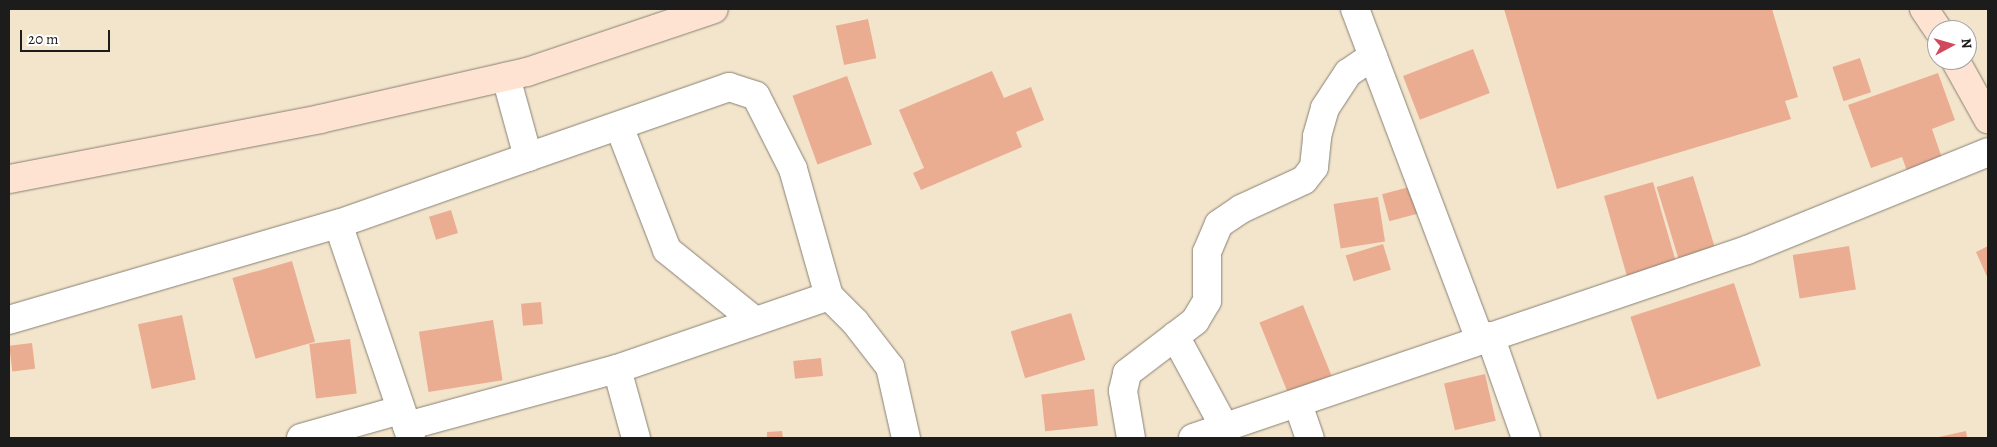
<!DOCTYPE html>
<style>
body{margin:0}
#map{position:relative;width:1997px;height:447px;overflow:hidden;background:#f3e5cc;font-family:Alegreya,serif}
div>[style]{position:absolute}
.building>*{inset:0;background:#ebad91;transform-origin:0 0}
.roads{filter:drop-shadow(0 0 1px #888074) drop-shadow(0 0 1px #888074)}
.street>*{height:28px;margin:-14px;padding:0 14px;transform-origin:14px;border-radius:14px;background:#fff}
.secondary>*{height:28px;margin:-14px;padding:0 14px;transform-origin:14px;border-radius:14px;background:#fee3d2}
span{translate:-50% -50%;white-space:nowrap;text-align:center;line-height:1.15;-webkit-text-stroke:4.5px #fff;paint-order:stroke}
.frame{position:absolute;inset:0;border:10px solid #1c1c1c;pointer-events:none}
.north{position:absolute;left:1927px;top:20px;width:50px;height:50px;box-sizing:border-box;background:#fff;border:1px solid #a4a4a4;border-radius:50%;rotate:84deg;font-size:14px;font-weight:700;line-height:20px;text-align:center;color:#1c1c1c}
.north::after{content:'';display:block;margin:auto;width:18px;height:22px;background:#d1495b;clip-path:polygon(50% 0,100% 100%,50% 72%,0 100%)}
.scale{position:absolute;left:20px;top:30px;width:90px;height:22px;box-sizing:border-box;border:2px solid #1c1c1c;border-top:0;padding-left:6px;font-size:15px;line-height:18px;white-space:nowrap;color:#1c1c1c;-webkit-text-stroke:4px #fff;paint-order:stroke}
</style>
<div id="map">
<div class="building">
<div style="clip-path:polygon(1504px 9px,1772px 9px,1798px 97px,1785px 101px,1791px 119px,1557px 189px)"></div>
<div style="left:868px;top:19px;width:40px;height:33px;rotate:78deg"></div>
<div style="left:1473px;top:49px;width:47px;height:75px;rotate:69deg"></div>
<div style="left:1860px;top:58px;width:36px;height:29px;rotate:72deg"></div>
<div style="clip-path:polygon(992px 71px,1004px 98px,1031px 87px,1044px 120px,1016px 132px,1022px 147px,921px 190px,913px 173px,924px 168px,899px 110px)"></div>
<div style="clip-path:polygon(1938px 73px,1955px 120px,1932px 129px,1942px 158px,1907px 171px,1902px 157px,1871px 168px,1848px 105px)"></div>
<div style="left:847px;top:76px;width:73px;height:58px;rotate:70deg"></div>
<div style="left:1693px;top:176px;width:78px;height:38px;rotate:73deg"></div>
<div style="left:1653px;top:182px;width:86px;height:51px;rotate:74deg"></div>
<div style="left:1413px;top:186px;width:28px;height:32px;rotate:75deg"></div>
<div style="left:1378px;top:197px;width:45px;height:45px;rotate:81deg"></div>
<div style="left:451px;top:210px;width:24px;height:23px;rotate:73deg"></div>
<div style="left:1383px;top:244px;width:27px;height:39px;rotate:73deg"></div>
<div style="left:1849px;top:246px;width:44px;height:57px;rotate:81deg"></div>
<div style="clip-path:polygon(1988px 246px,1988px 279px,1976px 252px)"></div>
<div style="left:292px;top:261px;width:84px;height:62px;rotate:74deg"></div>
<div style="left:1734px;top:283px;width:87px;height:109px;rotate:72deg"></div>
<div style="left:541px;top:302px;width:22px;height:20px;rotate:85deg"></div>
<div style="left:1303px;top:305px;width:76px;height:47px;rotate:68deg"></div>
<div style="left:1071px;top:313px;width:49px;height:63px;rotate:73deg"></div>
<div style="left:182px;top:315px;width:66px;height:45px;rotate:78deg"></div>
<div style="left:493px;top:320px;width:61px;height:75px;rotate:81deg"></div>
<div style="left:350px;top:339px;width:55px;height:41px;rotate:83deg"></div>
<div style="left:32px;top:343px;width:26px;height:23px;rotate:83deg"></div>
<div style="left:821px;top:358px;width:18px;height:28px;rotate:84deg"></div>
<div style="left:1485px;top:374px;width:48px;height:42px;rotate:77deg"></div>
<div style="left:1094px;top:389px;width:37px;height:53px;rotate:84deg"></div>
<div style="clip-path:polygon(782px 431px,783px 438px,767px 438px,767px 432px)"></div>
<div style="clip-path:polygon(1966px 431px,1967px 438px,1939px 438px,1939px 437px)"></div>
</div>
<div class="roads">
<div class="street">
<div style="left:1355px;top:9px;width:353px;rotate:69.3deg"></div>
<div style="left:619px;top:126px;width:133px;rotate:68.8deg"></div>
<div style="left:667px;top:250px;width:113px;rotate:38.9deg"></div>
<div style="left:528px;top:157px;width:213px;rotate:-19.2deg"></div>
<div style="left:729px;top:87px;width:28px;rotate:18deg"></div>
<div style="left:756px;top:96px;width:82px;rotate:63.1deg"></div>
<div style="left:793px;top:169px;width:132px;rotate:74.2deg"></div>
<div style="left:829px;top:296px;width:37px;rotate:45deg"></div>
<div style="left:855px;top:322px;width:57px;rotate:52.1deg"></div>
<div style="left:890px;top:367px;width:73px;rotate:77.3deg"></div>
<div style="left:9px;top:320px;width:343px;rotate:-16.3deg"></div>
<div style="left:1175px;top:336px;width:105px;rotate:61.5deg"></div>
<div style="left:1490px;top:336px;width:108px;rotate:70.6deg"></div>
<div style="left:617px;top:369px;width:72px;rotate:74.6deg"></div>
<div style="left:1298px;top:404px;width:36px;rotate:71deg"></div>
<div style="left:407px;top:426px;width:218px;rotate:-15.2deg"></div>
<div style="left:617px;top:369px;width:224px;rotate:-19deg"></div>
<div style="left:301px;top:438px;width:103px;rotate:-15.8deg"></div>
<div style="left:411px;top:438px;width:226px;rotate:-108.8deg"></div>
<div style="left:338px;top:224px;width:201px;rotate:-19.4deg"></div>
<div style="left:528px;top:157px;width:83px;rotate:-105.4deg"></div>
<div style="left:1131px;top:438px;width:48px;rotate:-99.7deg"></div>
<div style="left:1123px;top:391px;width:18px;rotate:-77deg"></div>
<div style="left:1127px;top:373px;width:86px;rotate:-37.4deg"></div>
<div style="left:1195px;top:321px;width:23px;rotate:-59deg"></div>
<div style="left:1207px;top:301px;width:49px;rotate:-90deg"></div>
<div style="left:1207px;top:252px;width:30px;rotate:-67deg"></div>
<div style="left:1219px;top:224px;width:27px;rotate:-34deg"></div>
<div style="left:1241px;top:209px;width:69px;rotate:-24.7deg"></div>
<div style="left:1304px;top:180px;width:16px;rotate:-52deg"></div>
<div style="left:1314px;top:167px;width:31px;rotate:-84deg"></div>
<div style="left:1317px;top:136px;width:29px;rotate:-74deg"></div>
<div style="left:1325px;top:108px;width:42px;rotate:-56.7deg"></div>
<div style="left:1348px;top:73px;width:30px;rotate:-34deg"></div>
<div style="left:1193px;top:438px;width:585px;rotate:-18.74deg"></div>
<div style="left:1747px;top:250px;width:260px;rotate:-22.1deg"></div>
</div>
<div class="secondary">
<div style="left:1924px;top:9px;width:25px;rotate:56deg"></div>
<div style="left:1955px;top:60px;width:68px;rotate:60.8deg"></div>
<div style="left:9px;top:179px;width:317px;rotate:-10.9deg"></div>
<div style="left:320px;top:119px;width:212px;rotate:-12.8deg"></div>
<div style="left:527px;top:72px;width:197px;rotate:-18.6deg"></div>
</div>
</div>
<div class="frame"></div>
<div class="north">N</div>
<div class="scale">20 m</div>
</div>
